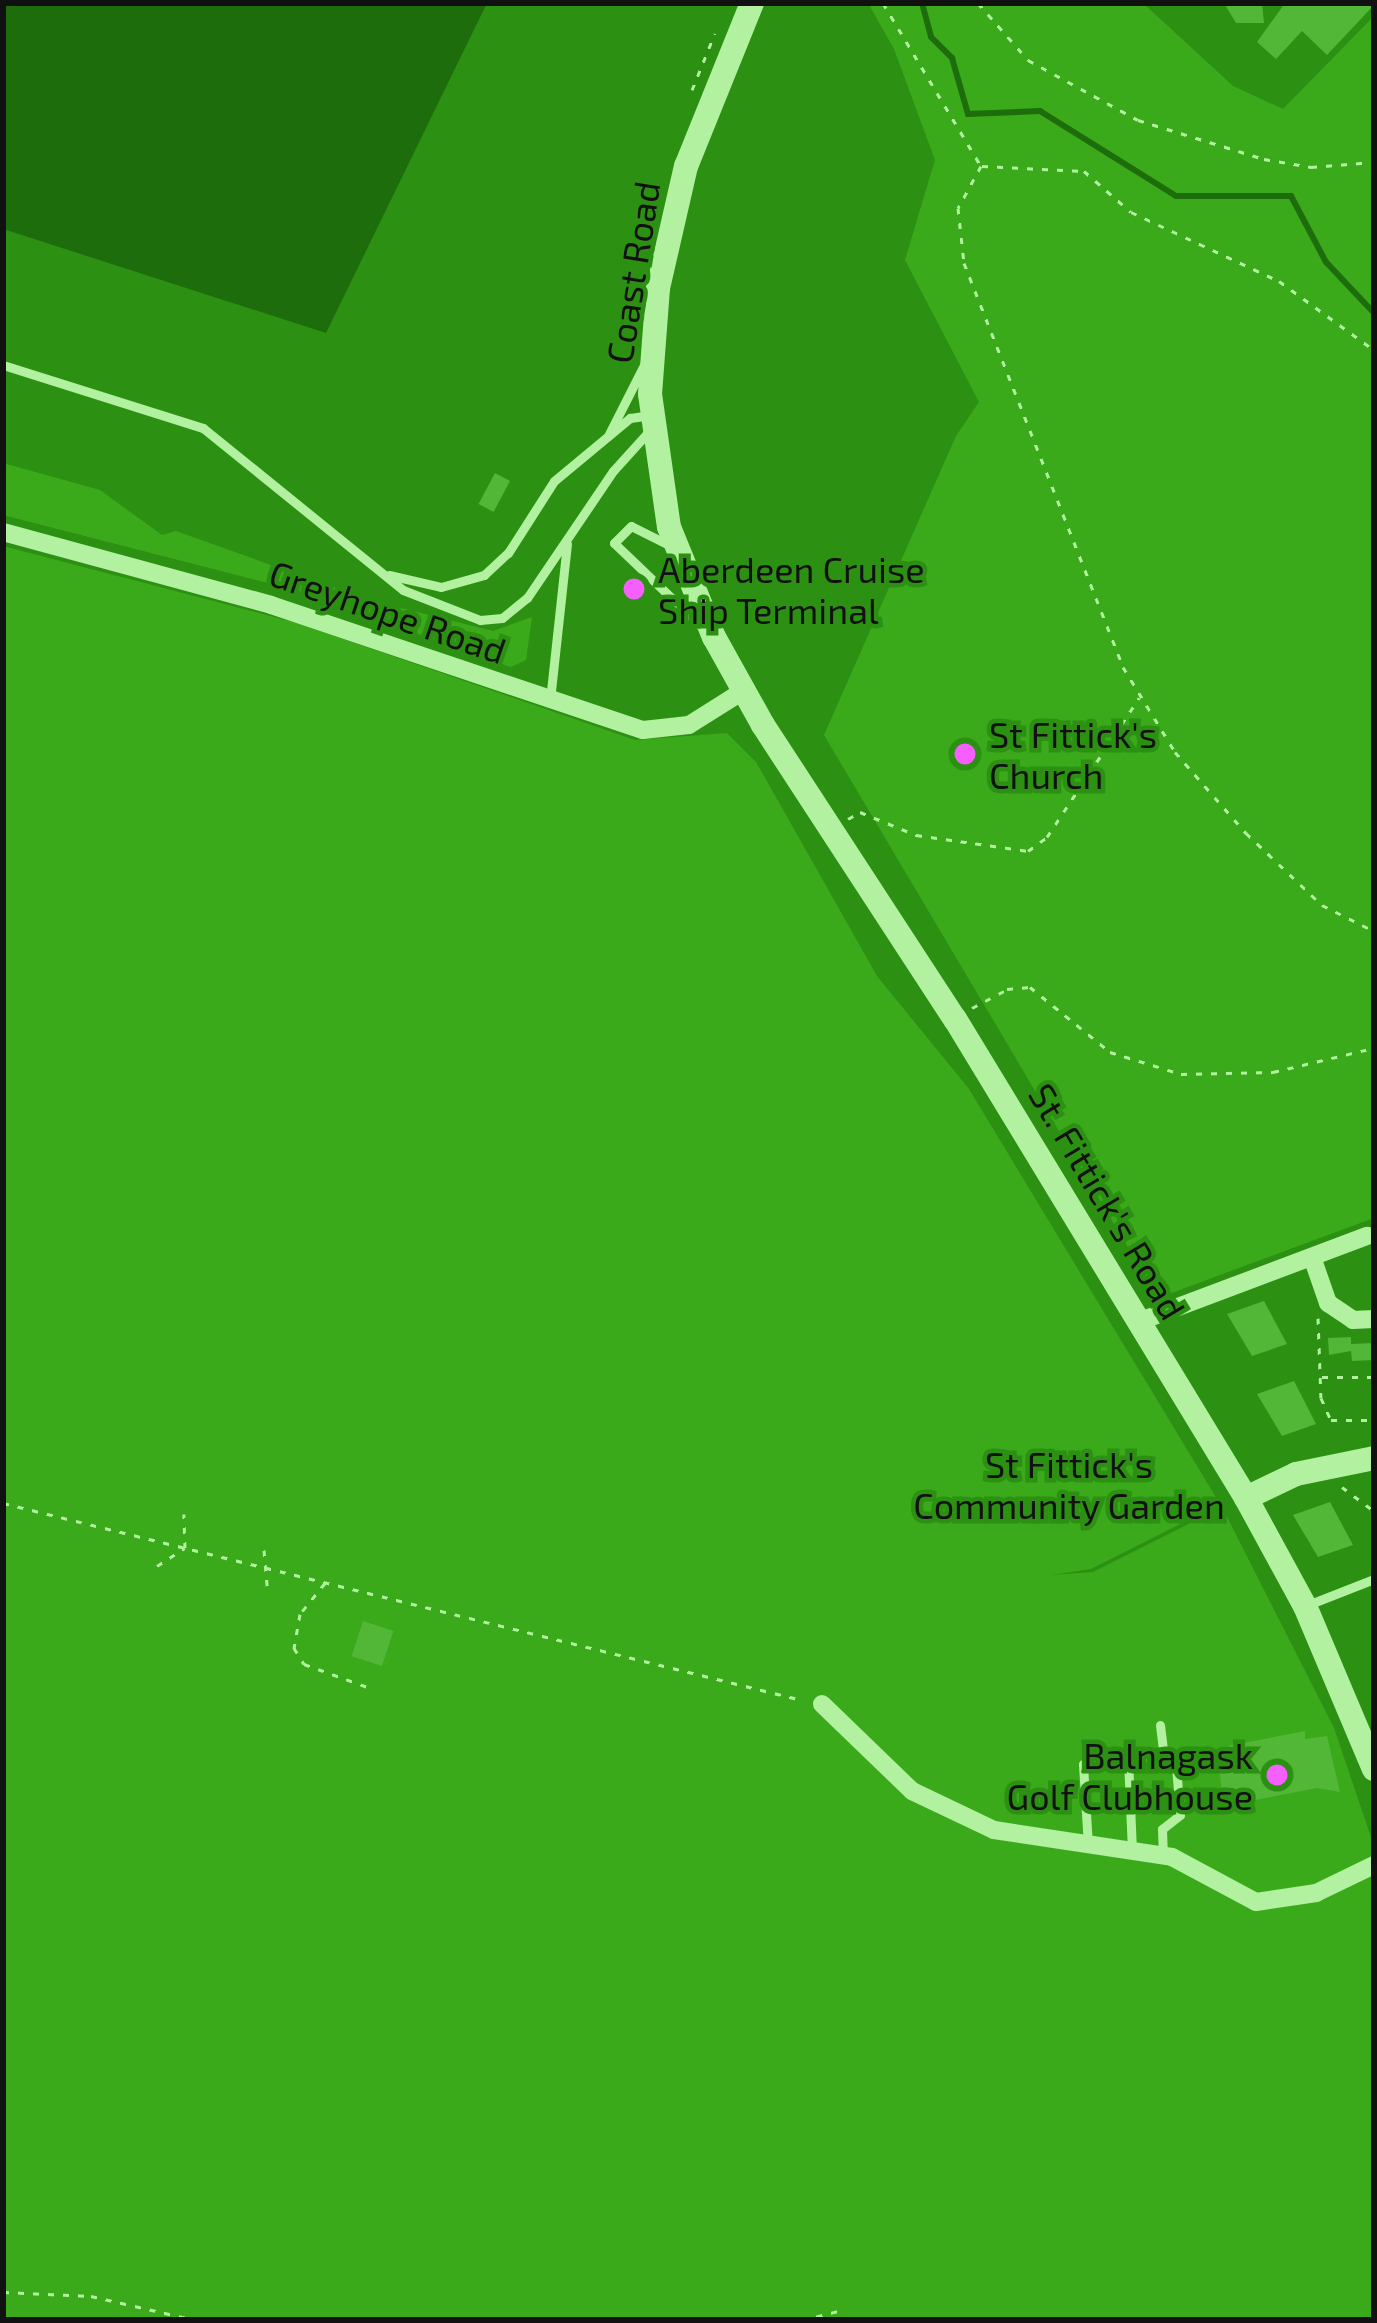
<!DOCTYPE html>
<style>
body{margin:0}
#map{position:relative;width:1377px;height:2323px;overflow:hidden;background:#2c9013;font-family:"Exo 2",sans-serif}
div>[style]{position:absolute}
.green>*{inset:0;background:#3aaa1b}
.water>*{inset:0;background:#1e6d0c}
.stream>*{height:6px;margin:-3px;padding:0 3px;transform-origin:3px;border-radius:3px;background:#1e6d0c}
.building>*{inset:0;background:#52b737;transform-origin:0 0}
.path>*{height:3px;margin-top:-1.5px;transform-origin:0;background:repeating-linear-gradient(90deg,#b1f19f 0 6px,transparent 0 15px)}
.service>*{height:9px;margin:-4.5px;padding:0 4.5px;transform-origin:4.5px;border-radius:4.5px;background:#b1f19f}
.minor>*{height:18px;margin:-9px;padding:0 9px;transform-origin:9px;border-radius:9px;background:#b1f19f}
.tertiary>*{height:24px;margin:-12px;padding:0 12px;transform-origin:12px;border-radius:12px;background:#b1f19f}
.dots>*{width:33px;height:33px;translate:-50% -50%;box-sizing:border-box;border:6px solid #2c9013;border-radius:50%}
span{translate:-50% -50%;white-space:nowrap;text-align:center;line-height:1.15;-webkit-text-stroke:9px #2c9013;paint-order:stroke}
.street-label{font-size:36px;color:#111}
.poi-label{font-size:36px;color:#111}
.left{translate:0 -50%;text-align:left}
.right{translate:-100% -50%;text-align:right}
.park-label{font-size:36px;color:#111}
.frame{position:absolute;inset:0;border:6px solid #111;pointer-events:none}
</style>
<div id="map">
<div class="green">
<div style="clip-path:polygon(868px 3px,1143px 3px,1233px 86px,1283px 109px,1374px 16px,1374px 1218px,1158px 1298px,824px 735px,956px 436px,979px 402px,905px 260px,935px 160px,894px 49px)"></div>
<div style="clip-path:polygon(3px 463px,100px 490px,162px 535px,176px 531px,369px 600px,493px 631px,532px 617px,526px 660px,511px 667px,295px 590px,3px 515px)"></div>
<div style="clip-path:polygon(3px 546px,297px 623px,635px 740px,727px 733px,756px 762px,877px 976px,969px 1089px,1220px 1504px,1091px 1569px,1051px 1575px,1093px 1572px,1222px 1507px,1334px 1728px,1374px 1846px,1374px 2320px,3px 2320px)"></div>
</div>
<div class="water">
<div style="clip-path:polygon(3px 3px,487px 3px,326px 333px,3px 229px)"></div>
</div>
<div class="stream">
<div style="left:922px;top:3px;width:35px;rotate:75deg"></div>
<div style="left:931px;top:37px;width:30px;rotate:45deg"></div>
<div style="left:952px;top:58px;width:58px;rotate:74.1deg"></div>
<div style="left:968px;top:114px;width:72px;rotate:-2.4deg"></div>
<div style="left:1040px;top:111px;width:160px;rotate:32deg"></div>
<div style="left:1176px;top:196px;width:115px"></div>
<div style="left:1291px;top:196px;width:75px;rotate:62.1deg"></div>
<div style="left:1326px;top:262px;width:70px;rotate:46.7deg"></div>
</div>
<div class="building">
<div style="clip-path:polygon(1224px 3px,1262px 3px,1264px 23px,1236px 23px)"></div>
<div style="clip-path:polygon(1285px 3px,1374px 3px,1374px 5px,1327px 55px,1302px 31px,1276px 59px,1257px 42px)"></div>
<div style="left:495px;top:473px;width:17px;height:35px;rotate:28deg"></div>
<div style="clip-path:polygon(1264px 1301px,1287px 1344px,1252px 1356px,1227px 1314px)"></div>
<div style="clip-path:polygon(1351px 1337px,1351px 1344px,1374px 1343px,1374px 1360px,1352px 1361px,1351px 1351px,1329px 1355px,1328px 1338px)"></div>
<div style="clip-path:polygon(1294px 1381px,1316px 1424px,1282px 1436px,1257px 1394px)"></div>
<div style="clip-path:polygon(1330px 1502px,1353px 1545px,1318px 1557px,1293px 1515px)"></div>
<div style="left:363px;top:1621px;width:32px;height:37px;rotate:18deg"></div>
<div style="clip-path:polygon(1305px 1731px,1305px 1739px,1327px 1736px,1340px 1792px,1317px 1788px,1250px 1801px,1249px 1792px,1222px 1795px,1217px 1748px)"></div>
</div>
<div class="path">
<div style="left:883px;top:3px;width:190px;rotate:59deg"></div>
<div style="left:981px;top:166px;width:48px;rotate:118.7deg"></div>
<div style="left:958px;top:208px;width:55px;rotate:83.8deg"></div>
<div style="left:964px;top:263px;width:434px;rotate:68.5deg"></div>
<div style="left:1123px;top:667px;width:100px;rotate:58.5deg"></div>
<div style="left:1175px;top:752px;width:108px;rotate:48.8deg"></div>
<div style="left:1246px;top:833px;width:105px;rotate:43.5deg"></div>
<div style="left:1322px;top:905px;width:58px;rotate:26.6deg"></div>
<div style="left:978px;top:3px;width:76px;rotate:48.7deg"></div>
<div style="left:1028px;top:60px;width:125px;rotate:28.6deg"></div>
<div style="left:1138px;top:120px;width:132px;rotate:17.2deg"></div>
<div style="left:1264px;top:159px;width:48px;rotate:9.7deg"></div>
<div style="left:1311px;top:167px;width:63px;rotate:-4.5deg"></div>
<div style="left:692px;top:90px;width:61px;rotate:-68deg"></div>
<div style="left:982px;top:166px;width:102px;rotate:2.8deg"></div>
<div style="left:1084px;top:171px;width:62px;rotate:41.1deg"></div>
<div style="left:1131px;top:212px;width:163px;rotate:25deg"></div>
<div style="left:1279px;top:281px;width:117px;rotate:36deg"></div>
<div style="left:848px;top:819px;width:14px;rotate:-30deg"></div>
<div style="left:860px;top:812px;width:61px;rotate:22.3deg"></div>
<div style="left:916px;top:835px;width:113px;rotate:8.1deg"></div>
<div style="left:1028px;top:851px;width:24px;rotate:-36deg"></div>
<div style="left:1047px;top:837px;width:167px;rotate:-56.5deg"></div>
<div style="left:972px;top:1008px;width:40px;rotate:-28deg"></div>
<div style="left:1007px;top:989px;width:23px;rotate:-5deg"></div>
<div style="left:1030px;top:987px;width:103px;rotate:39.1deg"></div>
<div style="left:1110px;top:1052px;width:74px;rotate:17.2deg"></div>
<div style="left:1181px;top:1074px;width:92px;rotate:-1.2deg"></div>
<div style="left:1273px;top:1072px;width:104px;rotate:-13.4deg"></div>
<div style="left:1318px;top:1318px;width:80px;rotate:87.9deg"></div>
<div style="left:1321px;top:1398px;width:24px;rotate:66deg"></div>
<div style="left:1331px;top:1420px;width:43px"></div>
<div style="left:1322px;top:1377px;width:52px"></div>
<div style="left:1342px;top:1487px;width:40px;rotate:37deg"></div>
<div style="left:3px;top:1503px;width:823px;rotate:13.85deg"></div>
<div style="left:264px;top:1550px;width:38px;rotate:85deg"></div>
<div style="left:157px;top:1566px;width:33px;rotate:-33deg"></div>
<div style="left:185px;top:1548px;width:34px;rotate:-92deg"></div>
<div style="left:325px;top:1583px;width:40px;rotate:129deg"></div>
<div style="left:300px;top:1614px;width:35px;rotate:100deg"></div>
<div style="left:294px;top:1648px;width:19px;rotate:58deg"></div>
<div style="left:304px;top:1664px;width:73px;rotate:19.9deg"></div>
<div style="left:3px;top:2292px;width:88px;rotate:2.6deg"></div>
<div style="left:91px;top:2296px;width:107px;rotate:13deg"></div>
<div style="left:802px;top:2320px;width:41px;rotate:-14deg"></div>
</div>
<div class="service">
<div style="left:3px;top:365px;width:210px;rotate:17.5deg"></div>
<div style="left:203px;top:428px;width:257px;rotate:39deg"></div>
<div style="left:403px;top:590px;width:83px;rotate:21.3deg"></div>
<div style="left:480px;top:620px;width:22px;rotate:-5deg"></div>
<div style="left:502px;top:618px;width:32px;rotate:-39deg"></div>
<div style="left:527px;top:598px;width:153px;rotate:-55.9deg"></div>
<div style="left:613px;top:471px;width:57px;rotate:-47.9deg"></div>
<div style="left:608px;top:436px;width:80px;rotate:-63.1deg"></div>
<div style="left:669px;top:545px;width:42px;rotate:-153.4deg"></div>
<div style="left:631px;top:526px;width:24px;rotate:135deg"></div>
<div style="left:614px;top:543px;width:122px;rotate:43.7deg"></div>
<div style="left:389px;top:575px;width:53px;rotate:13deg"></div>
<div style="left:441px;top:587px;width:45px;rotate:-15.6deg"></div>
<div style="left:484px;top:575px;width:33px;rotate:-43deg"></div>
<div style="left:508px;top:553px;width:85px;rotate:-57.4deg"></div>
<div style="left:554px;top:481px;width:99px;rotate:-39.7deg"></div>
<div style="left:630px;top:418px;width:21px;rotate:-8deg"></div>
<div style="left:550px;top:700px;width:157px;rotate:-83.8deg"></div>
<div style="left:1305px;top:1606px;width:74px;rotate:-21.4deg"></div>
<div style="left:1160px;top:1725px;width:31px;rotate:83deg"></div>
<div style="left:1128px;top:1759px;width:93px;rotate:87.5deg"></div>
<div style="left:1088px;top:1846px;width:82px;rotate:-93.5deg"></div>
<div style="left:1083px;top:1764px;width:93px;rotate:-6.2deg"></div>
<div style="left:1175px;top:1754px;width:61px;rotate:85.3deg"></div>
<div style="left:1180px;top:1815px;width:23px;rotate:142deg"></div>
<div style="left:1162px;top:1829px;width:27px;rotate:88deg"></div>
</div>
<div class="minor">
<div style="left:3px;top:532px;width:278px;rotate:15.2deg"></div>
<div style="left:271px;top:605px;width:392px;rotate:18.6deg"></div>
<div style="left:643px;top:730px;width:46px;rotate:-6.2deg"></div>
<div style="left:689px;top:725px;width:64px;rotate:-32.2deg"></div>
<div style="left:1312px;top:1257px;width:49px;rotate:70.8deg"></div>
<div style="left:1328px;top:1303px;width:30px;rotate:34deg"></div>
<div style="left:1353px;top:1320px;width:21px;rotate:-3deg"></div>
<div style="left:1138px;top:1322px;width:245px;rotate:-20.6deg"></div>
<div style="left:822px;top:1704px;width:125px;rotate:44deg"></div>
<div style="left:912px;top:1791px;width:91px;rotate:25.4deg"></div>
<div style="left:994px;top:1830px;width:180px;rotate:8.6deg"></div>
<div style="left:1172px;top:1857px;width:95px;rotate:28.2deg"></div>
<div style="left:1256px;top:1902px;width:61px;rotate:-8.5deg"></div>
<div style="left:1316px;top:1893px;width:64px;rotate:-25.8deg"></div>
</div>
<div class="tertiary">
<div style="left:752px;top:3px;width:176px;rotate:112deg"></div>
<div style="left:686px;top:166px;width:125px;rotate:102.9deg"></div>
<div style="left:658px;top:288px;width:106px;rotate:94.3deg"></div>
<div style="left:650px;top:394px;width:134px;rotate:81.9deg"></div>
<div style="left:669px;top:527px;width:119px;rotate:67.8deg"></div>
<div style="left:714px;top:637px;width:101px;rotate:60.9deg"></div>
<div style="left:763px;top:725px;width:351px;rotate:56.9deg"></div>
<div style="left:955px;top:1019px;width:560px;rotate:58.72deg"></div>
<div style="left:1246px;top:1498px;width:123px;rotate:61.4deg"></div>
<div style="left:1305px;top:1606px;width:177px;rotate:67.1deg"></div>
<div style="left:1246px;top:1498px;width:55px;rotate:-25.6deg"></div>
<div style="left:1296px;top:1474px;width:80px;rotate:-11.6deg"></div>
</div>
<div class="dots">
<div style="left:634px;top:589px;background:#f65fff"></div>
<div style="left:965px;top:754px;background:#f65fff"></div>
<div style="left:1277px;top:1775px;background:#f65fff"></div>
</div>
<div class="street-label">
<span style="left:632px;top:272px;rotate:-81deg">Coast Road</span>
<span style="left:388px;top:611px;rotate:19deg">Greyhope Road</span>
<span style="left:1108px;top:1201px;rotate:59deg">St. Fittick's Road</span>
</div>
<div class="poi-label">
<span class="left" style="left:658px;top:589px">Aberdeen Cruise<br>Ship Terminal</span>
<span class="left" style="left:989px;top:754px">St Fittick's<br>Church</span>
<span class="right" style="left:1253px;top:1775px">Balnagask<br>Golf Clubhouse</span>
</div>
<div class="park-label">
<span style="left:1069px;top:1484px">St Fittick's<br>Community Garden</span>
</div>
<div class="frame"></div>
</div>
